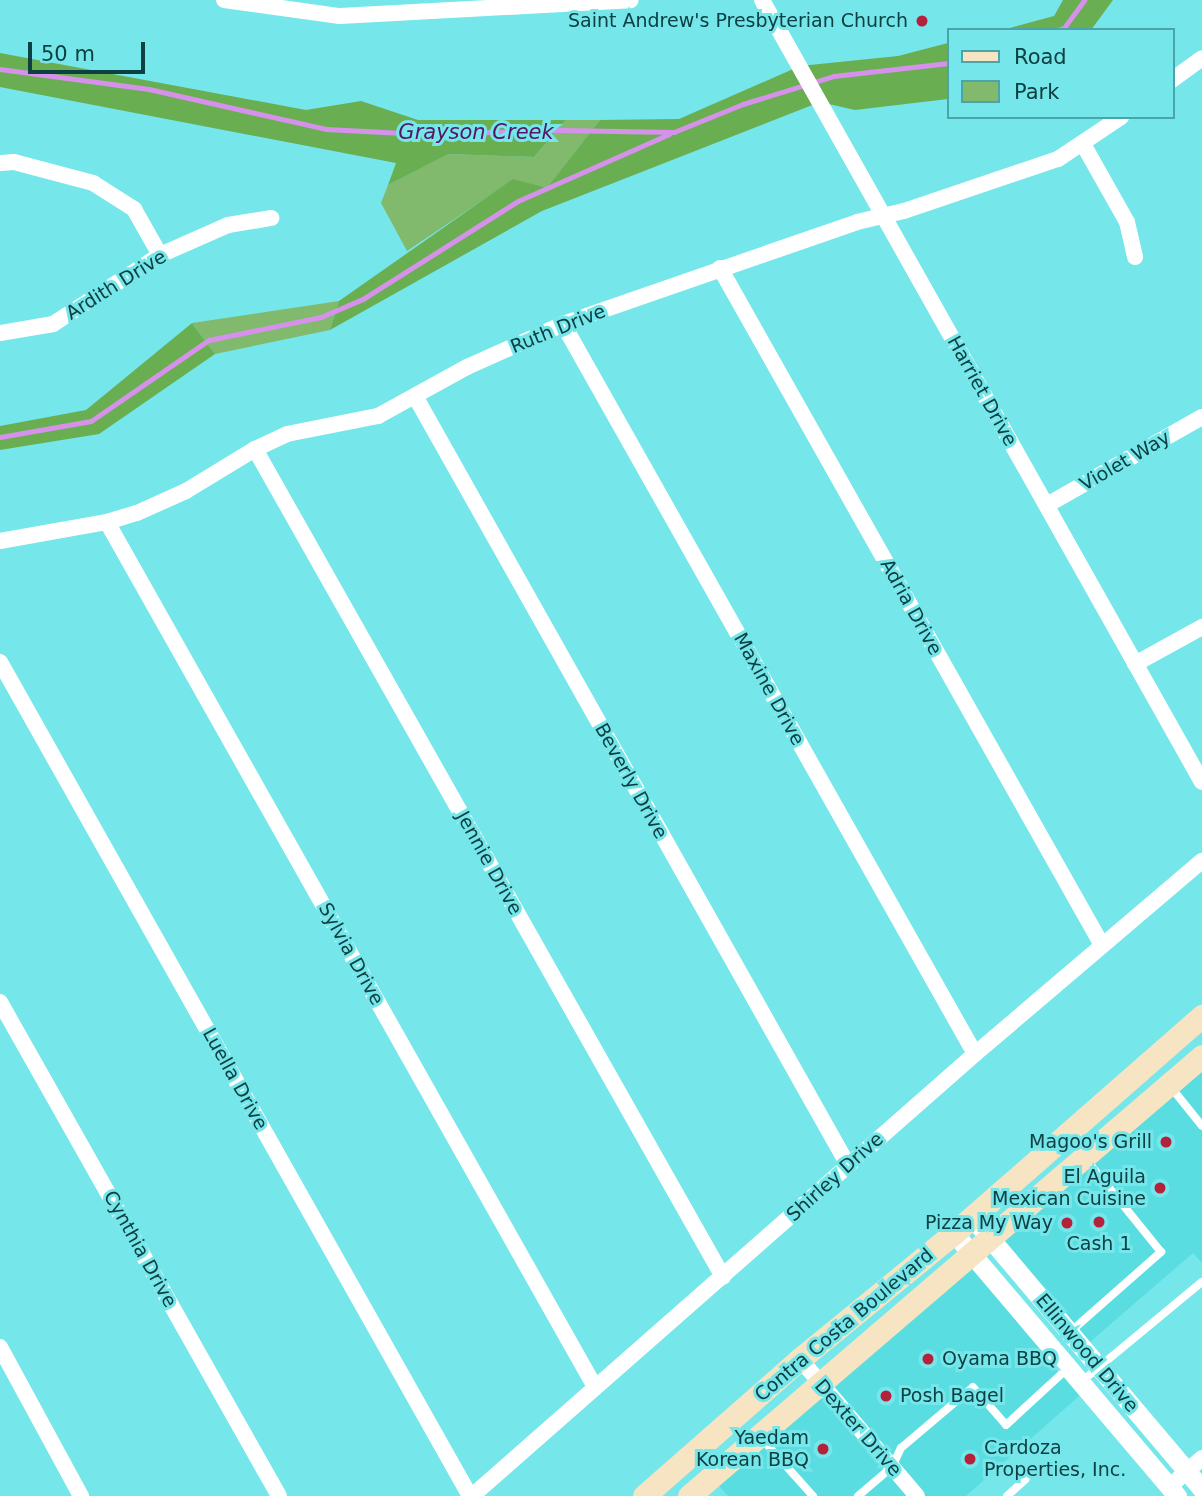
<!DOCTYPE html>
<style>
body{margin:0}
#map{position:relative;width:1202px;height:1496px;overflow:hidden;background:#75e6ea;font-family:"DejaVu Sans",sans-serif}
div>[style]{position:absolute}
.built>*{inset:0;background:#59dde1}
.green>*{inset:0;background:#81ba6d}
.forest>*{inset:0;background:#6aae52}
.stream>*{height:4.5px;margin:-2.25px;padding:0 2.25px;transform-origin:2.25px;border-radius:2.25px;background:#d691eb}
.service>*{height:8px;margin:-4px;padding:0 4px;transform-origin:4px;border-radius:4px;background:#fff}
.minor>*{height:16px;margin:-8px;padding:0 8px;transform-origin:8px;border-radius:8px;background:#fff}
.tertiary>*{height:19px;margin:-9.5px;padding:0 9.5px;transform-origin:9.5px;border-radius:9.5px;background:#fff}
.secondary>*{height:23px;margin:-11.5px;padding:0 11.5px;transform-origin:11.5px;border-radius:11.5px;background:#f6e4c3}
.dots>*{width:19px;height:19px;translate:-50% -50%;box-sizing:border-box;border:4px solid #75e6ea;border-radius:50%}
span{translate:-50% -50%;white-space:nowrap;text-align:center;line-height:1.15;-webkit-text-stroke:6px #75e6ea;paint-order:stroke}
.poi-label{font-size:19px;color:#0d4042}
.right{translate:-100% -50%;text-align:right}
.left{translate:0 -50%;text-align:left}
.street-label{font-size:19px;color:#0d4042}
.water-label{font-size:21px;color:#551666;font-style:italic}
.legend{position:absolute;left:947px;top:28px;width:228px;height:91px;box-sizing:border-box;background:#75e6ea;border:2px solid #4ba4a7;margin:0;padding:9px 12px;list-style:none;font-size:21px;color:#0d4042}
.legend li{display:flex;align-items:center;gap:14px;height:35px}
.legend b{width:35px;border:2px solid #4ba4a7}
.scale{position:absolute;left:28px;top:42px;width:117px;height:32px;box-sizing:border-box;border:4px solid #0d4042;border-top:0;padding-left:9px;font-size:21px;line-height:24px;white-space:nowrap;color:#0d4042;-webkit-text-stroke:5px #75e6ea;paint-order:stroke}
</style>
<div id="map">
<div class="built">
<div style="clip-path:polygon(1202px 1056px,1202px 1263px,1193px 1253px,1083px 1348px,992px 1239px)"></div>
<div style="clip-path:polygon(972px 1256px,1087px 1389px,966px 1496px,728px 1496px,711px 1477px)"></div>
</div>
<div class="green">
<div style="clip-path:polygon(566px 120px,600px 120px,547px 189px,513px 180px,407px 251px,381px 203px,388px 185px,447px 154px,534px 157px)"></div>
<div style="clip-path:polygon(339px 301px,330px 330px,215px 354px,192px 323px)"></div>
</div>
<div class="forest">
<div style="clip-path:polygon(1063px 0,1113px 0,1091px 30px,1002px 30px,1054px 16px)"></div>
<div style="clip-path:polygon(948px 43px,948px 99px,855px 110px,820px 102px,542px 211px,330px 330px,339px 301px,513px 179px,547px 188px,600px 120px,679px 119px,800px 66px,898px 56px)"></div>
<div style="clip-path:polygon(0 53px,306px 110px,361px 101px,418px 120px,566px 120px,534px 157px,448px 154px,388px 185px,396px 163px,0 87px)"></div>
<div style="clip-path:polygon(192px 323px,215px 354px,99px 434px,0 450px,0 426px,86px 410px)"></div>
</div>
<div class="stream">
<div style="left:1058px;top:30px;width:6px;rotate:-18deg"></div>
<div style="left:1064px;top:28px;width:34px;rotate:-54deg"></div>
<div style="left:0;top:69px;width:150px;rotate:7.6deg"></div>
<div style="left:149px;top:89px;width:181px;rotate:12.7deg"></div>
<div style="left:326px;top:129px;width:96px;rotate:3deg"></div>
<div style="left:422px;top:134px;width:138px;rotate:-1.7deg"></div>
<div style="left:560px;top:130px;width:114px;rotate:1deg"></div>
<div style="left:674px;top:132px;width:74px;rotate:-22.1deg"></div>
<div style="left:743px;top:104px;width:95px;rotate:-17.1deg"></div>
<div style="left:834px;top:76px;width:115px;rotate:-6.5deg"></div>
<div style="left:0;top:437px;width:92px;rotate:-10deg"></div>
<div style="left:91px;top:421px;width:143px;rotate:-34.5deg"></div>
<div style="left:209px;top:340px;width:114px;rotate:-11.6deg"></div>
<div style="left:321px;top:317px;width:46px;rotate:-23.2deg"></div>
<div style="left:363px;top:299px;width:183px;rotate:-32.3deg"></div>
<div style="left:518px;top:201px;width:165px;rotate:-23.9deg"></div>
</div>
<div class="service">
<div style="left:1170px;top:1086px;width:51px;rotate:51.3deg"></div>
<div style="left:1069px;top:1333px;width:123px;rotate:-41.4deg"></div>
<div style="left:1161px;top:1252px;width:119px;rotate:-128.9deg"></div>
<div style="left:1081px;top:1382px;width:157px;rotate:-39.6deg"></div>
<div style="left:761px;top:1438px;width:78px;rotate:48.1deg"></div>
<div style="left:858px;top:1496px;width:45px;rotate:-40.5deg"></div>
<div style="left:892px;top:1467px;width:21px;rotate:-65deg"></div>
<div style="left:901px;top:1448px;width:94px;rotate:-40.3deg"></div>
<div style="left:973px;top:1387px;width:50px;rotate:49deg"></div>
<div style="left:1006px;top:1425px;width:84px;rotate:-42.6deg"></div>
<div style="left:1007px;top:1496px;width:25px;rotate:-42deg"></div>
</div>
<div class="minor">
<div style="left:224px;top:0;width:117px;rotate:7.9deg"></div>
<div style="left:340px;top:16px;width:291px;rotate:-3.1deg"></div>
<div style="left:762px;top:0;width:897px;rotate:60.64deg"></div>
<div style="left:1172px;top:80px;width:37px;rotate:-36deg"></div>
<div style="left:1083px;top:144px;width:90px;rotate:60.6deg"></div>
<div style="left:1127px;top:222px;width:36px;rotate:77deg"></div>
<div style="left:0;top:163px;width:14px;rotate:-4deg"></div>
<div style="left:14px;top:162px;width:82px;rotate:14.9deg"></div>
<div style="left:93px;top:183px;width:49px;rotate:32.4deg"></div>
<div style="left:134px;top:209px;width:53px;rotate:60.5deg"></div>
<div style="left:720px;top:268px;width:777px;rotate:60.57deg"></div>
<div style="left:563px;top:324px;width:838px;rotate:60.56deg"></div>
<div style="left:0;top:333px;width:54px;rotate:-9.6deg"></div>
<div style="left:53px;top:324px;width:127px;rotate:-32.8deg"></div>
<div style="left:160px;top:255px;width:74px;rotate:-23.8deg"></div>
<div style="left:228px;top:225px;width:44px;rotate:-9.2deg"></div>
<div style="left:415px;top:396px;width:883px;rotate:60.62deg"></div>
<div style="left:255px;top:449px;width:951px;rotate:60.52deg"></div>
<div style="left:1047px;top:505px;width:178px;rotate:-29.6deg"></div>
<div style="left:107px;top:522px;width:993px;rotate:60.57deg"></div>
<div style="left:0;top:541px;width:109px;rotate:-10.1deg"></div>
<div style="left:107px;top:522px;width:31px;rotate:-17deg"></div>
<div style="left:137px;top:513px;width:54px;rotate:-24.2deg"></div>
<div style="left:186px;top:491px;width:81px;rotate:-31.3deg"></div>
<div style="left:255px;top:449px;width:35px;rotate:-25deg"></div>
<div style="left:287px;top:434px;width:93px;rotate:-11.2deg"></div>
<div style="left:378px;top:416px;width:102px;rotate:-28.8deg"></div>
<div style="left:467px;top:367px;width:105px;rotate:-24.1deg"></div>
<div style="left:563px;top:324px;width:311px;rotate:-19.1deg"></div>
<div style="left:857px;top:222px;width:48px;rotate:-13.2deg"></div>
<div style="left:904px;top:211px;width:163px;rotate:-18.7deg"></div>
<div style="left:1058px;top:159px;width:76px;rotate:-33.7deg"></div>
<div style="left:0;top:662px;width:957px;rotate:60.6deg"></div>
<div style="left:1135px;top:664px;width:77px;rotate:-28.9deg"></div>
<div style="left:0;top:1002px;width:567px;rotate:60.54deg"></div>
<div style="left:0;top:1347px;width:170px;rotate:61.5deg"></div>
<div style="left:800px;top:1359px;width:180px;rotate:49.5deg"></div>
<div style="left:1169px;top:1487px;width:44px;rotate:-41.3deg"></div>
<div style="left:472px;top:1496px;width:670px;rotate:-41.31deg"></div>
<div style="left:975px;top:1054px;width:298px;rotate:-40.4deg"></div>
</div>
<div class="tertiary">
<div style="left:972px;top:1217px;width:356px;rotate:49.8deg"></div>
<div style="left:954px;top:1233px;width:345px;rotate:49.7deg"></div>
</div>
<div class="secondary">
<div style="left:644px;top:1496px;width:208px;rotate:-41.3deg"></div>
<div style="left:800px;top:1359px;width:199px;rotate:-39.3deg"></div>
<div style="left:954px;top:1233px;width:330px;rotate:-41.2deg"></div>
<div style="left:689px;top:1496px;width:676px;rotate:-40.62deg"></div>
</div>
<div class="dots">
<div style="left:922px;top:21px;background:#b3213a"></div>
<div style="left:1166px;top:1142px;background:#b3213a"></div>
<div style="left:1160px;top:1188px;background:#b3213a"></div>
<div style="left:1099px;top:1222px;background:#b3213a"></div>
<div style="left:1067px;top:1223px;background:#b3213a"></div>
<div style="left:928px;top:1359px;background:#b3213a"></div>
<div style="left:886px;top:1396px;background:#b3213a"></div>
<div style="left:823px;top:1449px;background:#b3213a"></div>
<div style="left:970px;top:1459px;background:#b3213a"></div>
</div>
<div class="poi-label">
<span class="right" style="left:908px;top:21px">Saint Andrew's Presbyterian Church</span>
<span class="right" style="left:1152px;top:1142px">Magoo's Grill</span>
<span class="right" style="left:1146px;top:1188px">El Aguila<br>Mexican Cuisine</span>
<span class="right" style="left:1053px;top:1223px">Pizza My Way</span>
<span style="left:1099px;top:1244px">Cash 1</span>
<span class="left" style="left:942px;top:1359px">Oyama BBQ</span>
<span class="left" style="left:900px;top:1396px">Posh Bagel</span>
<span class="right" style="left:809px;top:1449px">Yaedam<br>Korean BBQ</span>
<span class="left" style="left:984px;top:1459px">Cardoza<br>Properties, Inc.</span>
</div>
<div class="street-label">
<span style="left:116px;top:285px;rotate:-32deg">Ardith Drive</span>
<span style="left:558px;top:329px;rotate:-22deg">Ruth Drive</span>
<span style="left:982px;top:391px;rotate:61deg">Harriet Drive</span>
<span style="left:1125px;top:461px;rotate:-30deg">Violet Way</span>
<span style="left:911px;top:607px;rotate:61deg">Adria Drive</span>
<span style="left:769px;top:689px;rotate:61deg">Maxine Drive</span>
<span style="left:631px;top:781px;rotate:61deg">Beverly Drive</span>
<span style="left:489px;top:863px;rotate:61deg">Jennie Drive</span>
<span style="left:351px;top:954px;rotate:61deg">Sylvia Drive</span>
<span style="left:235px;top:1079px;rotate:61deg">Luella Drive</span>
<span style="left:835px;top:1177px;rotate:-42deg">Shirley Drive</span>
<span style="left:140px;top:1249px;rotate:61deg">Cynthia Drive</span>
<span style="left:844px;top:1325px;rotate:-40deg">Contra Costa Boulevard</span>
<span style="left:1087px;top:1353px;rotate:50deg">Ellinwood Drive</span>
<span style="left:858px;top:1428px;rotate:49deg">Dexter Drive</span>
</div>
<div class="water-label">
<span style="left:476px;top:132px">Grayson Creek</span>
</div>
<ul class="legend">
<li><b style="height:9px;background:#f6e4c3"></b>Road</li>
<li><b style="height:19px;background:#81ba6d"></b>Park</li>
</ul>
<div class="scale">50 m</div>
</div>
